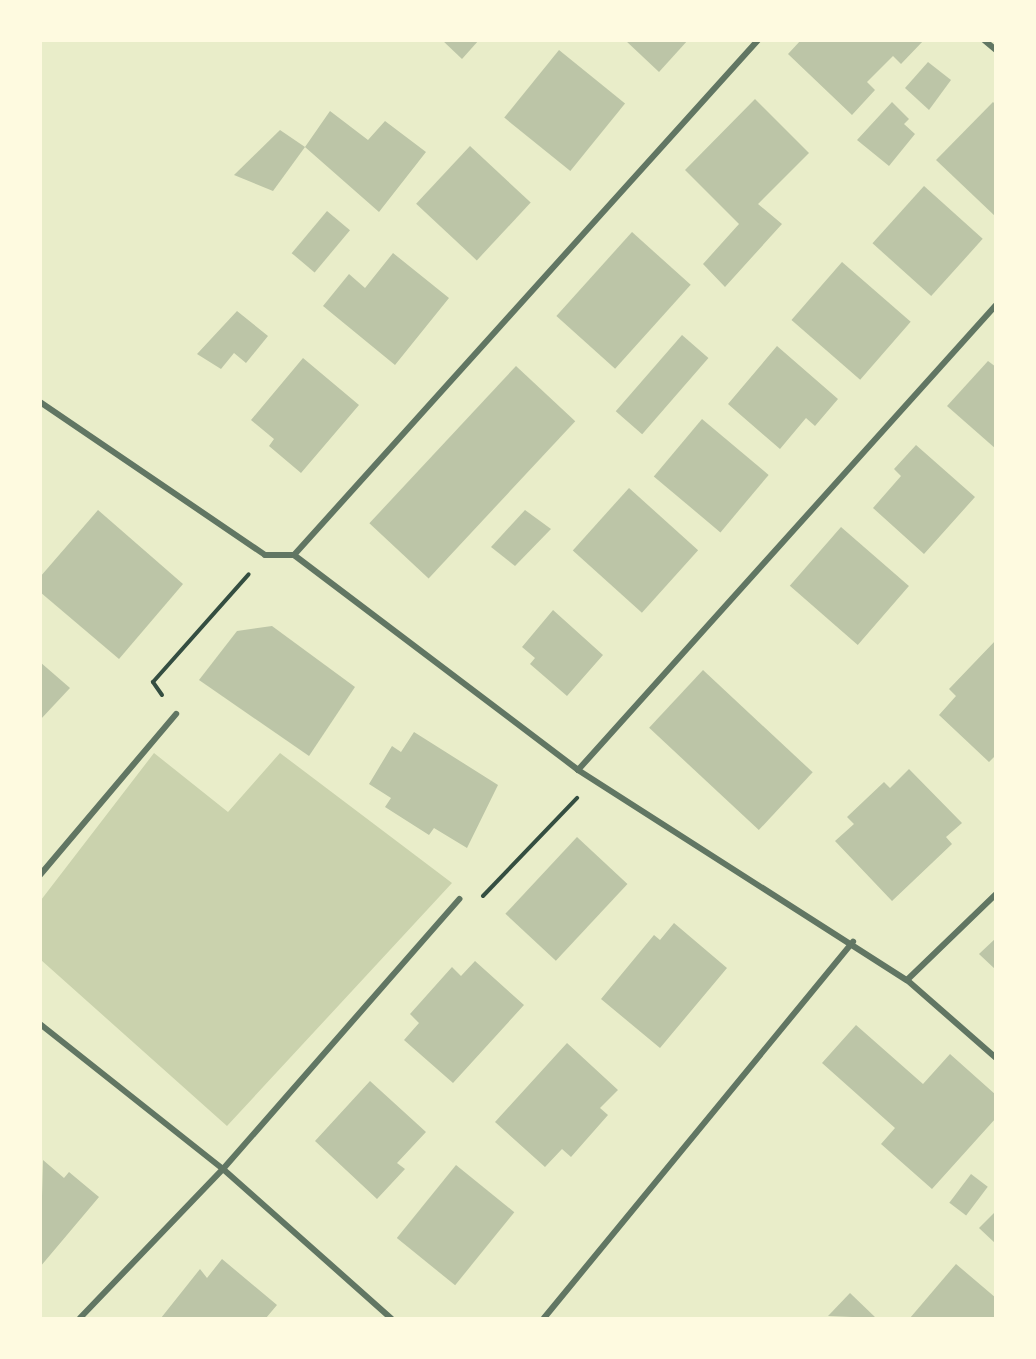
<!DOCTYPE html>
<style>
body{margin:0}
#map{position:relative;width:1036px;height:1359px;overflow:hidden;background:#e9edc9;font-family:Figtree,sans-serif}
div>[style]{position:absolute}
.green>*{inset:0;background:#cad2ad}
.building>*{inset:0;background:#bcc5a7;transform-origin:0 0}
.path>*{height:4px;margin:-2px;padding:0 2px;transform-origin:2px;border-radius:2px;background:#344e41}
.minor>*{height:6px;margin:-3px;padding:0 3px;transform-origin:3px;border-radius:3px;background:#617663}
span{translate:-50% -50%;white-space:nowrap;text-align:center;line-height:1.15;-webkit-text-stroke:5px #fefae0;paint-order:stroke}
.frame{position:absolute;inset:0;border:42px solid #fefae0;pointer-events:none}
</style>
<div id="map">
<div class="green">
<div style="clip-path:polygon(154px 753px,228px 812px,280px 753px,452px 883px,227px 1126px,41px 960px,41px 900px)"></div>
</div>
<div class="building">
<div style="clip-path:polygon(442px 40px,479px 40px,462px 59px)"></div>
<div style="clip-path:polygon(625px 40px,688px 40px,659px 72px)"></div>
<div style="clip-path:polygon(801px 40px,924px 40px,901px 64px,893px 56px,867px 82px,875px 90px,852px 115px,788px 54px)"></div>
<div style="left:559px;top:50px;width:85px;height:87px;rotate:39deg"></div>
<div style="clip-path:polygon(928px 62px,951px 80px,929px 110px,905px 88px)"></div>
<div style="clip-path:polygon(755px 99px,809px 153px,758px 204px,782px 224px,725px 287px,703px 264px,739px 224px,685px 170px)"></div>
<div style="clip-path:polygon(892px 102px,909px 119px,904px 124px,915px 134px,889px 166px,857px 140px)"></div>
<div style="clip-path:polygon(993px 102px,996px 105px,996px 217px,936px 160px)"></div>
<div style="clip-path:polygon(330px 111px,368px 140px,385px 121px,426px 152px,379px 212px,305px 147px)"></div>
<div style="clip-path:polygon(280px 130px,305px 147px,273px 191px,234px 175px)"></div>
<div style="left:470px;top:146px;width:83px;height:79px;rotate:43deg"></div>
<div style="left:924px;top:186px;width:79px;height:77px;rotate:42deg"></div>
<div style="left:327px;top:211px;width:30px;height:55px;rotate:40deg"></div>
<div style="left:632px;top:232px;width:79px;height:113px;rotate:42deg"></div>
<div style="clip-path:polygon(393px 253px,449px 298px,395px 365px,323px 306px,349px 274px,365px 288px)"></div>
<div style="left:842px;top:262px;width:91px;height:77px;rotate:41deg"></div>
<div style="clip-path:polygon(237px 311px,268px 336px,246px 363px,234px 353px,221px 369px,197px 354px)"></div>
<div style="left:682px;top:335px;width:35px;height:101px;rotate:41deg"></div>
<div style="clip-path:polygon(777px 346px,838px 399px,815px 426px,806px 418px,780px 449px,728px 404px)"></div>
<div style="clip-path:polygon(303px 358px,359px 405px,301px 473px,269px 446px,274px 439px,251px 420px)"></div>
<div style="clip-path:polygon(988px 361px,996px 367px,996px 449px,947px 406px)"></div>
<div style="left:516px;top:366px;width:81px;height:215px;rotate:43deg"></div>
<div style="left:702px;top:419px;width:87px;height:75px;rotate:40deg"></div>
<div style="clip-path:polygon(916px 445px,975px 497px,924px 554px,873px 508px,901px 476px,894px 469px)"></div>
<div style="left:629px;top:488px;width:93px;height:84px;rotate:42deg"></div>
<div style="clip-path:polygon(98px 510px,183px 584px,119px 659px,40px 592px,40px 577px)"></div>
<div style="clip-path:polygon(525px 510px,551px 529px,515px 566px,491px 547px)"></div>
<div style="left:841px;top:527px;width:90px;height:78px;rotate:41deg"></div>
<div style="clip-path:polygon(553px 610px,603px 655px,567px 696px,530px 664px,535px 658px,522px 647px)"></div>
<div style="clip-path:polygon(272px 626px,355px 687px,309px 756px,199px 680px,237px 631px)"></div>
<div style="clip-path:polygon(996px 640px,996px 755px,989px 762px,939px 715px,956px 696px,949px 689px)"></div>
<div style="clip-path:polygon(40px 662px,70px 688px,40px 720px)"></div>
<div style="left:703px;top:670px;width:150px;height:79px;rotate:43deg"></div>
<div style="clip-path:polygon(414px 732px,498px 785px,467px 848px,434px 828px,429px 835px,385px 807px,391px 798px,369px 784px,392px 746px,401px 752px)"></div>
<div style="clip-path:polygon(909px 769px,962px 823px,946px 837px,952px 844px,892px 901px,835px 841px,854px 824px,847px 817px,884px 782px,890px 788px)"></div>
<div style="left:577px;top:837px;width:69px;height:105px;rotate:43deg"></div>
<div style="clip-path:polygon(674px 923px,727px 968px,660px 1048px,601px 999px,654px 935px,660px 940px)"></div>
<div style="clip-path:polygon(996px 938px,996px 970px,979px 954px)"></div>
<div style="clip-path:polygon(475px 961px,524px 1005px,453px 1083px,404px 1040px,419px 1023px,410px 1014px,452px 967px,461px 976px)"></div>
<div style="clip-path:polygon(856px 1025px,923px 1084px,950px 1054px,996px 1095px,996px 1118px,932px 1189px,881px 1144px,895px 1128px,822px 1063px)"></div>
<div style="clip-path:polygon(567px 1043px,618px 1090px,600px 1108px,608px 1115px,571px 1157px,562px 1149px,545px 1167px,495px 1122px)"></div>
<div style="clip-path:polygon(370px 1081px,426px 1132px,397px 1163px,405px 1169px,377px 1199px,315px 1141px)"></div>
<div style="clip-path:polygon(43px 1160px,64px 1178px,69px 1172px,99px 1197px,40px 1267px)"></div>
<div style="left:456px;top:1165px;width:75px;height:94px;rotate:39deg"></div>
<div style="left:971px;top:1174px;width:21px;height:36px;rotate:37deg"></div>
<div style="clip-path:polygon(996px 1211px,996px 1244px,979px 1228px)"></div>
<div style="clip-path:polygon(222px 1259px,277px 1305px,266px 1318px,161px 1318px,200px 1269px,207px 1278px)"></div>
<div style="clip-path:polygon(956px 1264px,996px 1298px,996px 1318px,910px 1318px)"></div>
<div style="clip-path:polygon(850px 1293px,876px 1318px,828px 1316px)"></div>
</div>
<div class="path">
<div style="left:162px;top:695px;width:16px;rotate:-125deg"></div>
<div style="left:153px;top:682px;width:144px;rotate:-48.4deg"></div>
<div style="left:483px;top:896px;width:136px;rotate:-46.2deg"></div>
</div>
<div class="minor">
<div style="left:984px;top:40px;width:16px;rotate:40deg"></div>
<div style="left:40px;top:402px;width:272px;rotate:34.2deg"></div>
<div style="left:265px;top:555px;width:29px"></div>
<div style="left:294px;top:555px;width:356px;rotate:37.1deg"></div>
<div style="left:578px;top:770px;width:390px;rotate:32.6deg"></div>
<div style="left:907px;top:980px;width:118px;rotate:41.2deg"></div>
<div style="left:294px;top:555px;width:693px;rotate:-47.98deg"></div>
<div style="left:578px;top:770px;width:625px;rotate:-48.05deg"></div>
<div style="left:40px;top:875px;width:211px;rotate:-49.8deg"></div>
<div style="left:907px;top:980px;width:124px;rotate:-44deg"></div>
<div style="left:40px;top:1024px;width:233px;rotate:38.4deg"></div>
<div style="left:223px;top:1169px;width:225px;rotate:41.6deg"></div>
<div style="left:80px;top:1318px;width:207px;rotate:-46.2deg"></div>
<div style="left:223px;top:1169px;width:359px;rotate:-48.8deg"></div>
<div style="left:544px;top:1318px;width:487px;rotate:-50.6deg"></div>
</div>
<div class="frame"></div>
</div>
